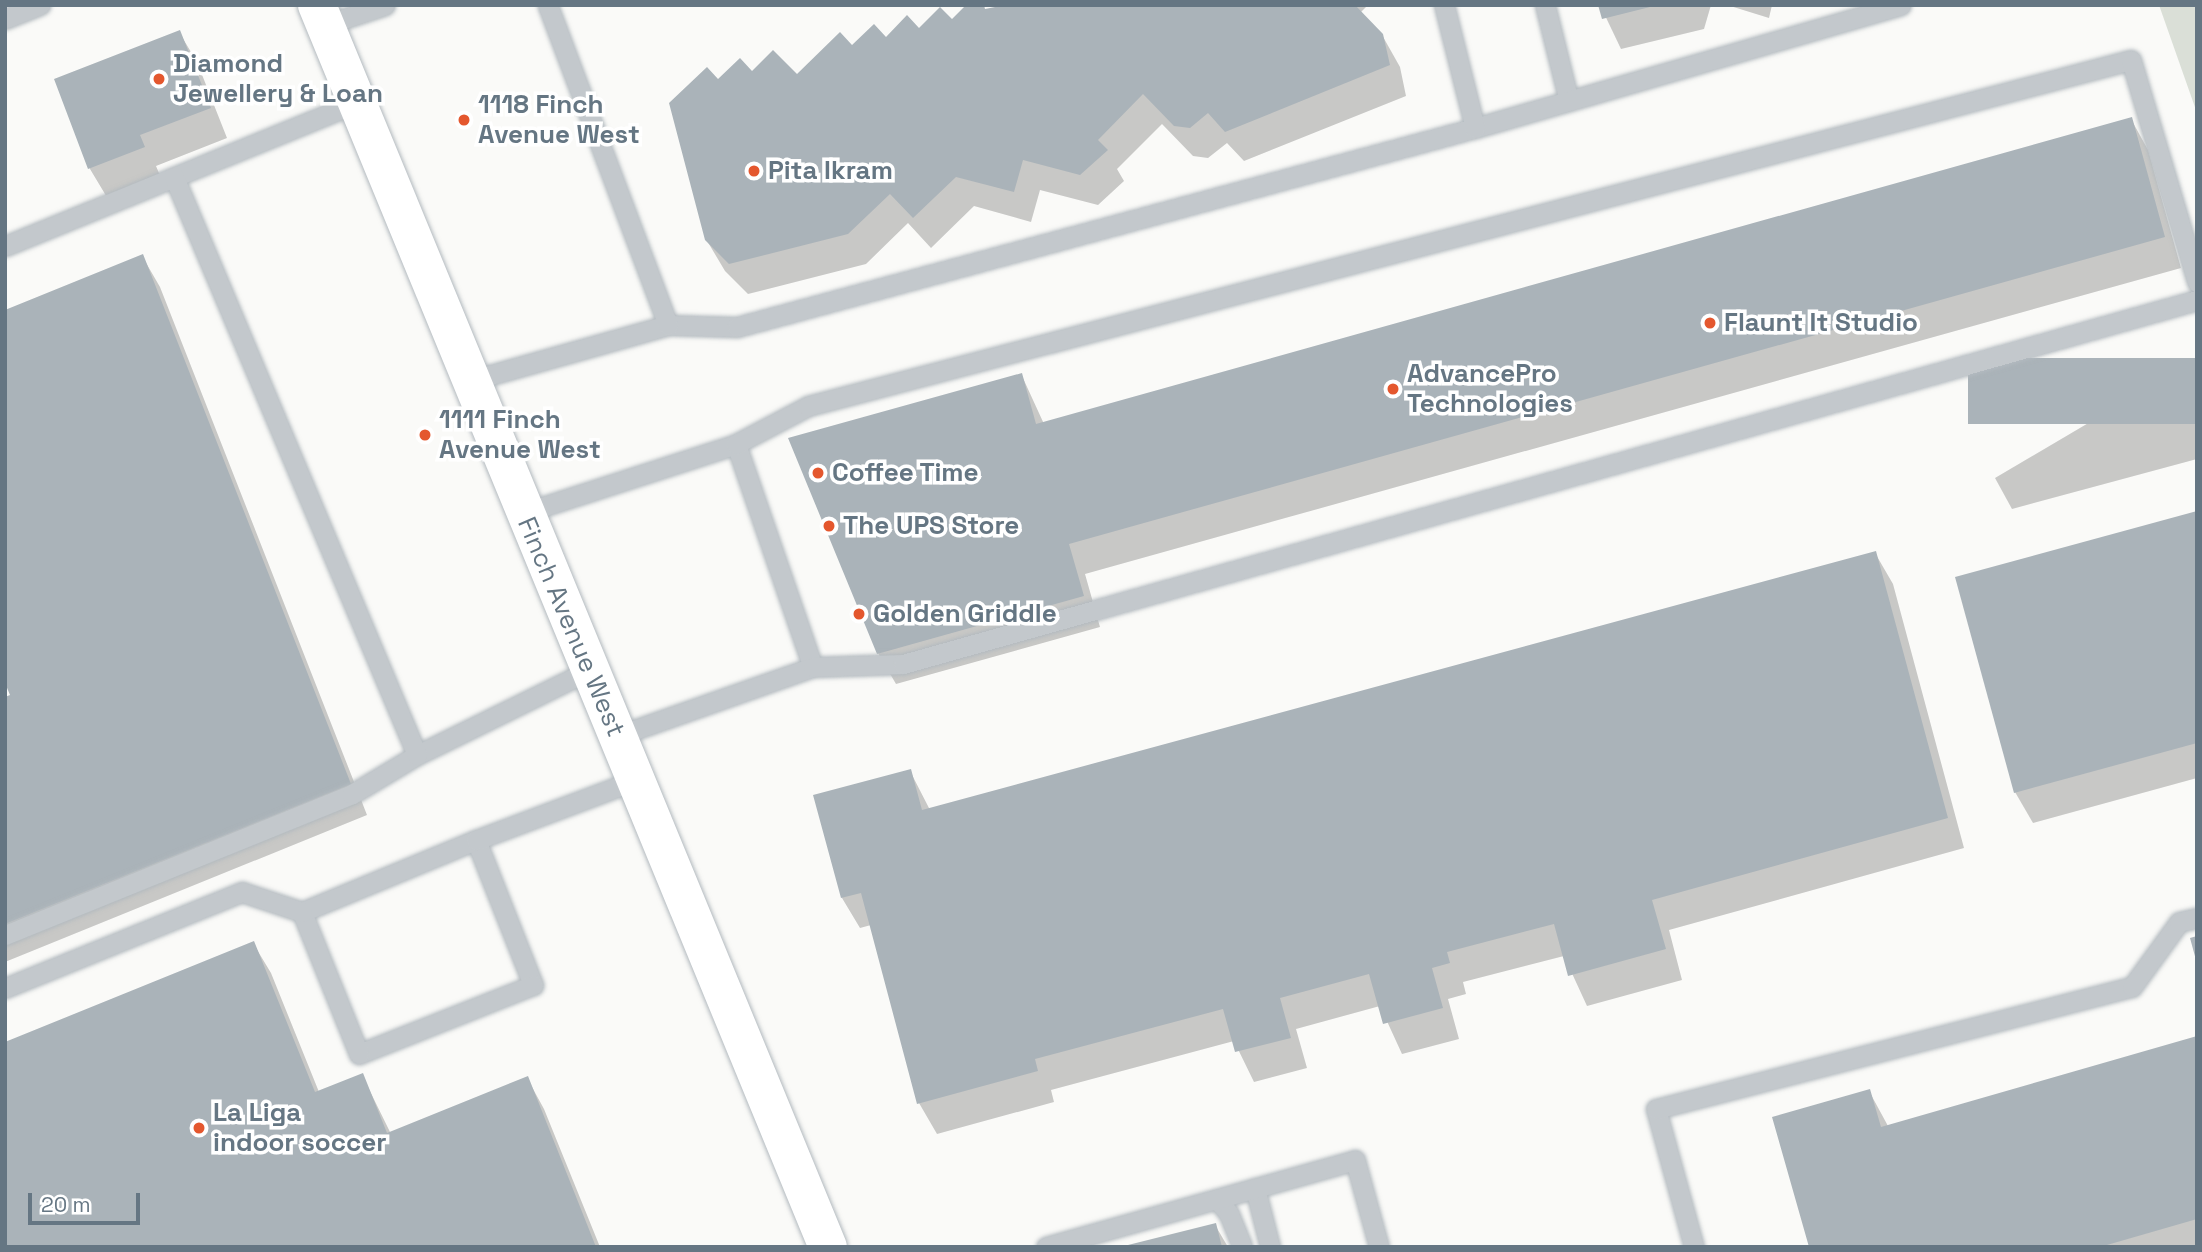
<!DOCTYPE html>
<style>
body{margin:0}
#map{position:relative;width:2202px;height:1252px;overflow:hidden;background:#fafaf8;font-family:"Space Grotesk",sans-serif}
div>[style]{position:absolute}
.green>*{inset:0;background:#dadfd7}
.shadow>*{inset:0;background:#0003}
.building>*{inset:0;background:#aab3b9;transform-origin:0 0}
.roads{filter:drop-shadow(0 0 2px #b3babf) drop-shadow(0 0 2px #b3babf)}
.lane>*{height:19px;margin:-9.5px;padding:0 9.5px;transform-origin:9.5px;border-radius:9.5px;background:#c3c8cc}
.secondary>*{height:38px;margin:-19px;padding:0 19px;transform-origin:19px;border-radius:19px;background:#fff}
.dots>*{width:19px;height:19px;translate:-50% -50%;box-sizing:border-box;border:4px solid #fff;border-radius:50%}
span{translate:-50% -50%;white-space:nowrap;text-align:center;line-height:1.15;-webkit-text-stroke:7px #fff;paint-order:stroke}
.poi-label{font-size:26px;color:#657683;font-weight:700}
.left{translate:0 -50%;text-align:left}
.street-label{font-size:26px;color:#657683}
.frame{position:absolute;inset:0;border:7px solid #657683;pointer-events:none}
.scale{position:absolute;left:28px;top:1193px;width:112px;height:32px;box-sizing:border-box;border:4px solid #657683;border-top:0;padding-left:9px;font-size:21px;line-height:24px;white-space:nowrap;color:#657683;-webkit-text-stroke:5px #fff;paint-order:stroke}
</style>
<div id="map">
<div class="green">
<div style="clip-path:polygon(2159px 5px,2197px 5px,2197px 113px)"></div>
</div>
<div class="shadow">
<div style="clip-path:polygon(1014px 5px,1368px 5px,1360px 13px,1382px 35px,1400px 67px,1406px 96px,1244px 161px,1227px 143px,1208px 158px,1193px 156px,1162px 124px,1117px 169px,1124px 181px,1098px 205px,1040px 190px,1031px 222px,974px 206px,931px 248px,908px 223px,866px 264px,748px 294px,725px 271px,706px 239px,718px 81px,797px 77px,852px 48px)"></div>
<div style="clip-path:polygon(1600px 5px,1711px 5px,1704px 29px,1621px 49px)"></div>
<div style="clip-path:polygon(1727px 5px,1772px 5px,1769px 18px)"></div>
<div style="clip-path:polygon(179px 32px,197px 62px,227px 138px,156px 166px,161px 178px,108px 199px,90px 169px,56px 80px)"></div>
<div style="clip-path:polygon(2131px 119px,2148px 150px,2181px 268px,1085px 574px,1100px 627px,896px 684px,878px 653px,1022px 376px,1044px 424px)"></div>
<div style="clip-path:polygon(142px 256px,160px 287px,367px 815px,5px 962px,5px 699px,12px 696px)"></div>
<div style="clip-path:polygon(2197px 359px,2197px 459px,2012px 509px,1995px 478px)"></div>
<div style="clip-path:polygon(2197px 513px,2197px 778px,2033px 823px,2015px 792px)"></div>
<div style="clip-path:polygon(1875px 553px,1893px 584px,1964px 848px,1669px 930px,1682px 980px,1587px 1006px,1564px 956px,1463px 982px,1466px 994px,1448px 999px,1459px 1039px,1402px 1054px,1380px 1006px,1296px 1029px,1307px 1068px,1254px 1082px,1234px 1041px,1051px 1090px,1054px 1102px,937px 1134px,919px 1103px,871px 925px,860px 928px,842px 898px,910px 771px,930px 810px)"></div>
<div style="clip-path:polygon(253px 943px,271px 973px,319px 1092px,362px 1075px,391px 1134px,527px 1078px,544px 1109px,600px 1247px,5px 1247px)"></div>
<div style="clip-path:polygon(2197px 1038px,2197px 1247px,1810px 1247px,1869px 1091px,1888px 1126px)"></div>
<div style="clip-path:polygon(1215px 1225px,1228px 1247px,1127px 1247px)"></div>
</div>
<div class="building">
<div style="clip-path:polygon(966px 5px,984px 5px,985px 9px,1005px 5px,1355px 5px,1383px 34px,1390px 65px,1225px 132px,1208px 113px,1190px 128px,1174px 126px,1143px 94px,1098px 140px,1108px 150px,1080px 175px,1023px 160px,1014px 192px,956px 177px,913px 218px,890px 194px,848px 234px,729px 264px,705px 240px,669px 103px,707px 67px,718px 79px,740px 58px,752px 71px,773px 50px,797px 74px,840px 32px,852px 45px,874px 24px,886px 37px,907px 15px,919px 28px,940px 7px,952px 19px)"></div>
<div style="clip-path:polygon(1598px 5px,1654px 5px,1654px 6px,1602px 19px)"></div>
<div style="clip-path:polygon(180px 30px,211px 108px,140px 135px,145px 147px,88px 169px,54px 79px)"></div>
<div style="clip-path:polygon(2132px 117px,2165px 237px,1069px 544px,1084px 596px,877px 654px,788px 438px,1022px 373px,1036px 424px)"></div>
<div style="clip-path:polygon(143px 254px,351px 784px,5px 924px,5px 697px,10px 695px,5px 683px,5px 310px)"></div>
<div style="left:2197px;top:358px;width:66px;height:229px;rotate:90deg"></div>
<div style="clip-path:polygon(2197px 511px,2197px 743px,2014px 793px,1955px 577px)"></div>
<div style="clip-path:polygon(1876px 551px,1948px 818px,1652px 900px,1666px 949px,1568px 976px,1554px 924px,1447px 952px,1450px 963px,1432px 968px,1443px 1008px,1383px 1024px,1369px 974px,1280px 998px,1291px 1038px,1235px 1052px,1223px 1009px,1035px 1059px,1038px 1071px,917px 1104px,861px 893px,841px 898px,813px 795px,911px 769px,922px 810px)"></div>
<div style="clip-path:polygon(2197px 936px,2197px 960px,2196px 960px,2190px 938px)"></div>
<div style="clip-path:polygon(254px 941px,315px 1092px,363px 1073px,387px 1133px,528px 1076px,596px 1247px,5px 1247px,5px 1042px)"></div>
<div style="clip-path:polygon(2197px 1036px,2197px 1219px,2100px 1247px,1809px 1247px,1772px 1117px,1870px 1089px,1881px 1127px)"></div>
<div style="clip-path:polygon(1216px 1223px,1222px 1247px,1124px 1247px,1124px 1246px)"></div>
</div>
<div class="roads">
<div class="lane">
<div style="left:1545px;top:5px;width:99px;rotate:76deg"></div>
<div style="left:5px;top:19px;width:38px;rotate:-22deg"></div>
<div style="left:325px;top:25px;width:63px;rotate:-18.4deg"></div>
<div style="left:1475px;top:128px;width:443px;rotate:-16.1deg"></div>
<div style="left:5px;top:246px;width:378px;rotate:-22.2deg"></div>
<div style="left:668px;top:325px;width:69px;rotate:1.7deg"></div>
<div style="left:737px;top:327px;width:764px;rotate:-15.09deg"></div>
<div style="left:1475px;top:128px;width:127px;rotate:-104.1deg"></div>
<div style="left:469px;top:381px;width:207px;rotate:-15.7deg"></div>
<div style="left:668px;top:325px;width:342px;rotate:-110.6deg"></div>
<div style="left:736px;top:444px;width:236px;rotate:71deg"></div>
<div style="left:523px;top:513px;width:224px;rotate:-17.9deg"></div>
<div style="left:736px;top:444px;width:81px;rotate:-27.8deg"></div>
<div style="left:808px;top:406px;width:1367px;rotate:-14.66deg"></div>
<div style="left:2131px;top:60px;width:232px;rotate:73.4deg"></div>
<div style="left:617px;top:736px;width:208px;rotate:-19.4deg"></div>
<div style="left:813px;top:667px;width:90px;rotate:-1.9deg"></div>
<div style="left:903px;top:664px;width:1344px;rotate:-15.71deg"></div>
<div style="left:417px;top:755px;width:193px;rotate:-26.2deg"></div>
<div style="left:476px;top:840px;width:156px;rotate:68.5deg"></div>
<div style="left:533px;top:985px;width:187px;rotate:158.4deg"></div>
<div style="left:359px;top:1054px;width:153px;rotate:-111.9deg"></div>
<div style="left:302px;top:912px;width:188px;rotate:-22.5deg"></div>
<div style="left:476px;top:840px;width:171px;rotate:-20.6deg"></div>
<div style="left:5px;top:935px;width:375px;rotate:-22.1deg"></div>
<div style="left:352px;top:794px;width:76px;rotate:-31deg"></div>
<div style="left:417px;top:755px;width:627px;rotate:-112.8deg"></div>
<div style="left:5px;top:988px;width:256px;rotate:-22.1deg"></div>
<div style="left:242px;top:892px;width:63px;rotate:18.4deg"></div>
<div style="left:1255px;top:1188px;width:61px;rotate:75.7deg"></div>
<div style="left:1217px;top:1199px;width:19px;rotate:51deg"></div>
<div style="left:1229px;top:1214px;width:35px;rotate:68deg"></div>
<div style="left:1046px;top:1247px;width:321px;rotate:-15.7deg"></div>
<div style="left:1355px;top:1160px;width:90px;rotate:74.6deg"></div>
<div style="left:1694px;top:1247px;width:143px;rotate:-105.4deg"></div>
<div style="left:1656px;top:1109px;width:491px;rotate:-14.4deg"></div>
<div style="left:2132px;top:987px;width:80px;rotate:-54.1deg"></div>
<div style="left:2179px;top:922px;width:18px;rotate:-13deg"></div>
</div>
<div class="secondary">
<div style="left:317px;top:5px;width:1343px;rotate:67.64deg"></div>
</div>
</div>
<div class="dots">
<div style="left:159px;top:79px;background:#e4572e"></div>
<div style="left:464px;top:120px;background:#e4572e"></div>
<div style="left:754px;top:171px;background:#e4572e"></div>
<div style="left:1710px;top:323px;background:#e4572e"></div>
<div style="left:1393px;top:389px;background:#e4572e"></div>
<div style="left:425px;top:435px;background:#e4572e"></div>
<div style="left:818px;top:473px;background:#e4572e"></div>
<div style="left:829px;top:526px;background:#e4572e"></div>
<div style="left:859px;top:614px;background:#e4572e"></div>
<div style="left:199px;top:1128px;background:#e4572e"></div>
</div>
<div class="poi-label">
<span class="left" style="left:173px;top:79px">Diamond<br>Jewellery &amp; Loan</span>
<span class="left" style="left:478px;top:120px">1118 Finch<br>Avenue West</span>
<span class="left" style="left:768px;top:171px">Pita Ikram</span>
<span class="left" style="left:1724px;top:323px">Flaunt It Studio</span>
<span class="left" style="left:1407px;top:389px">AdvancePro<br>Technologies</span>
<span class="left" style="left:439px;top:435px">1111 Finch<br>Avenue West</span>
<span class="left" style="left:832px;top:473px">Coffee Time</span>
<span class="left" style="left:843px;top:526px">The UPS Store</span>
<span class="left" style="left:873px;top:614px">Golden Griddle</span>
<span class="left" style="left:213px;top:1128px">La Liga<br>indoor soccer</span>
</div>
<div class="street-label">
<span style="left:571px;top:627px;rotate:67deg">Finch Avenue West</span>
</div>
<div class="frame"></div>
<div class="scale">20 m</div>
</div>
